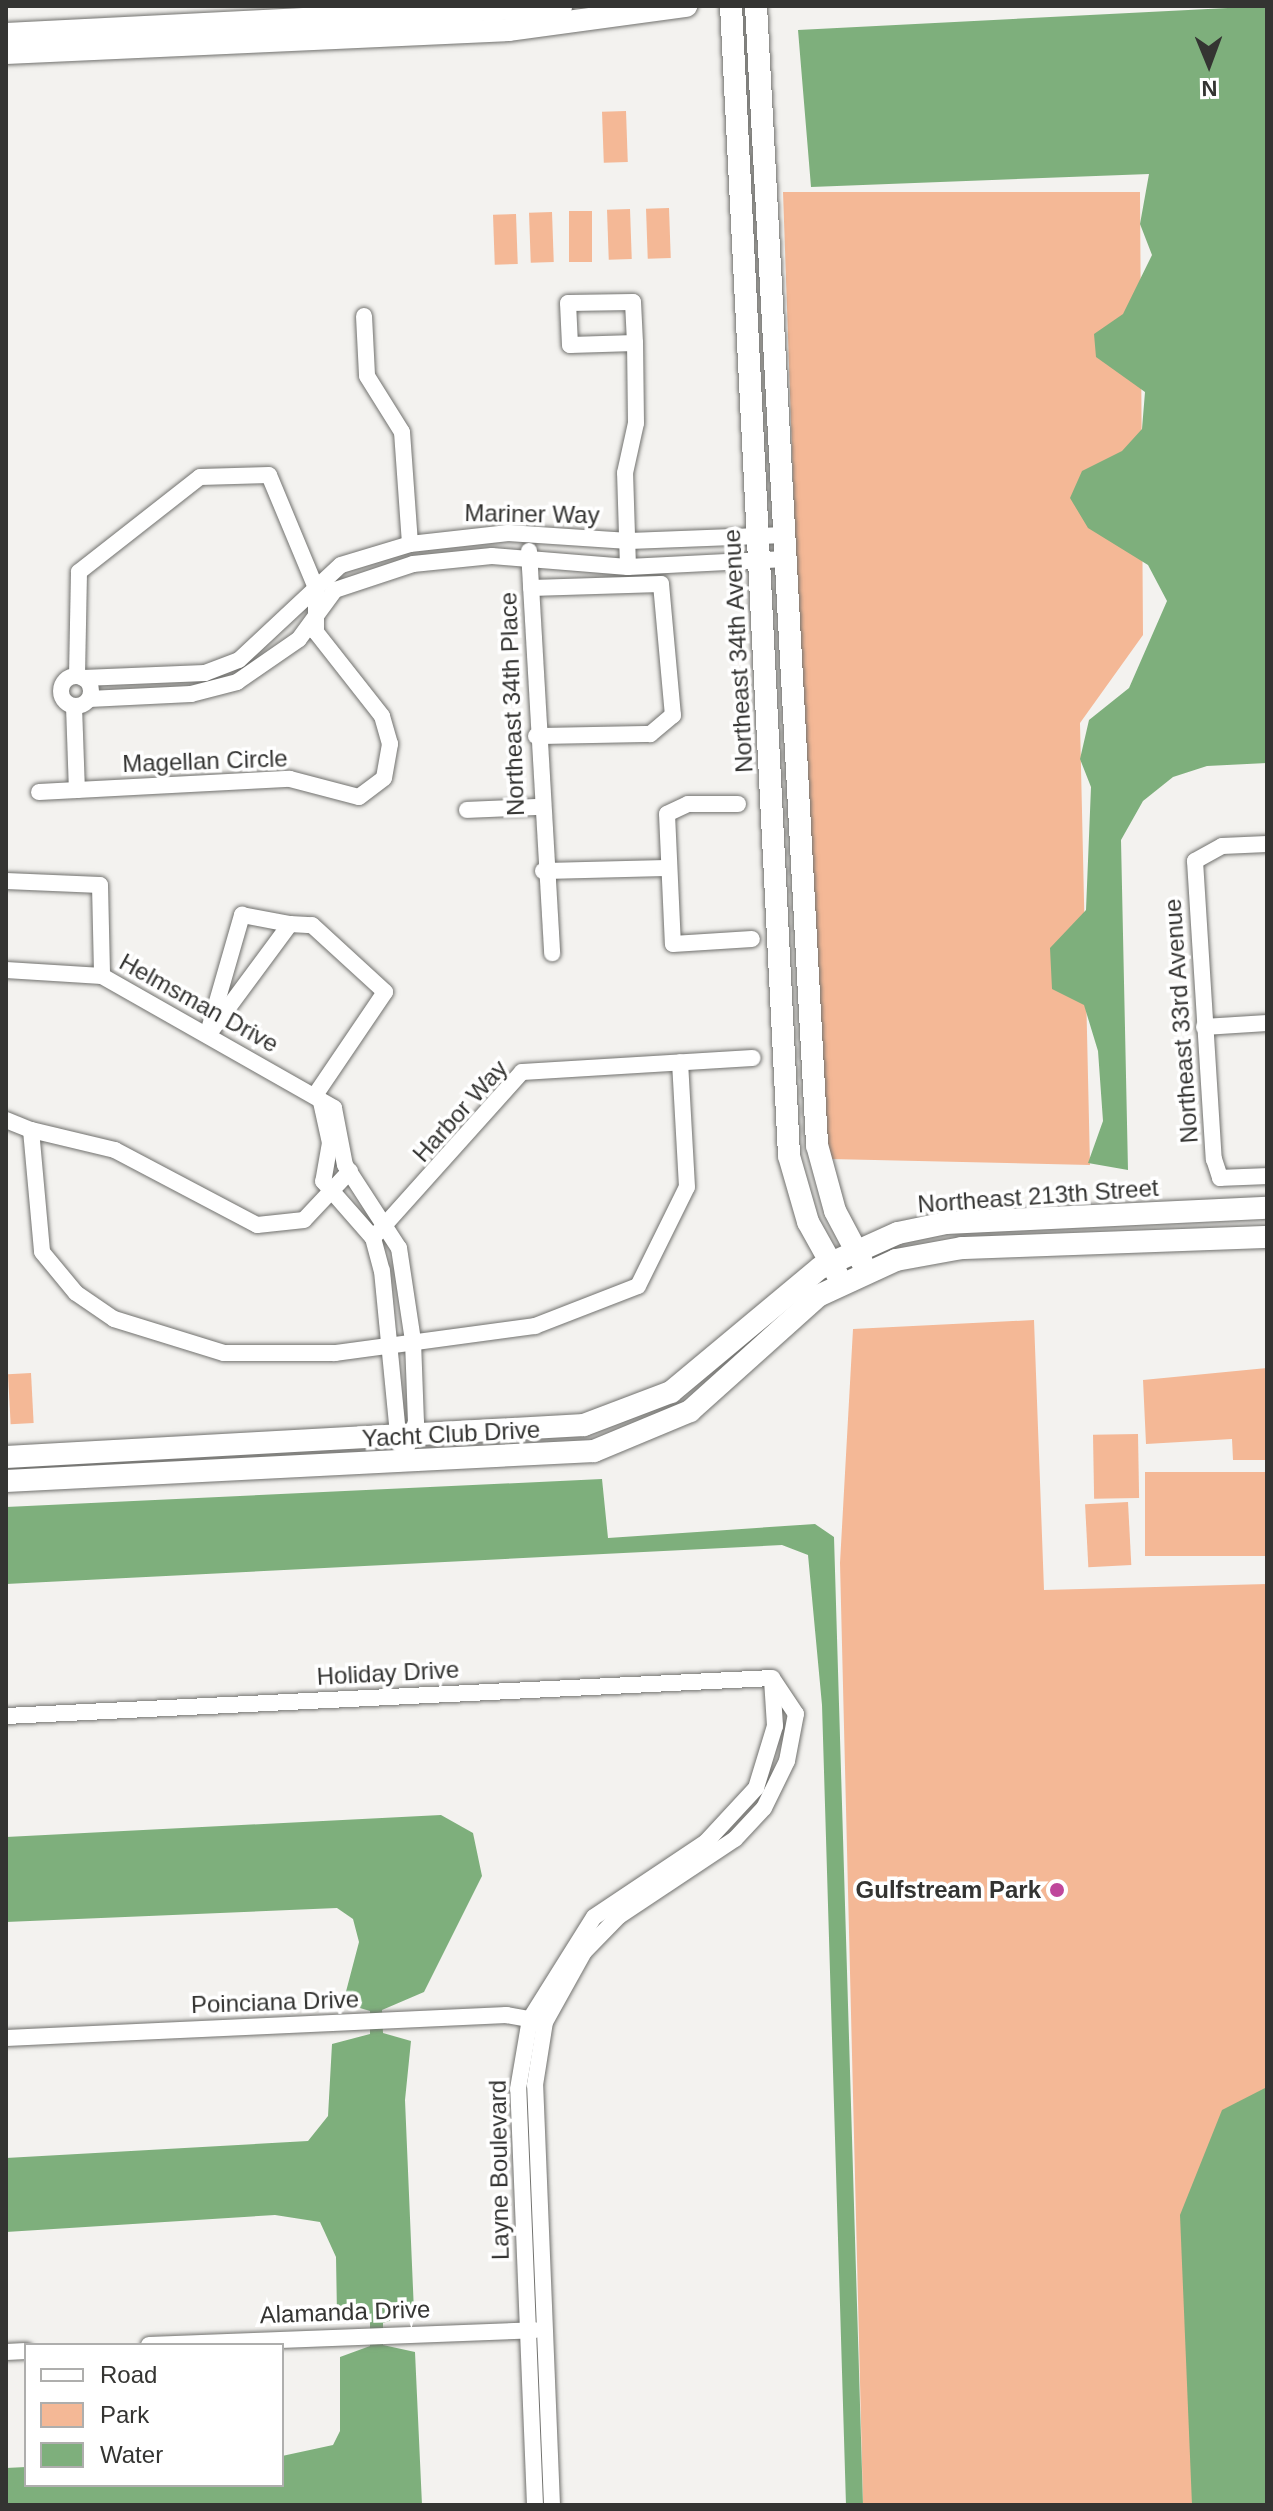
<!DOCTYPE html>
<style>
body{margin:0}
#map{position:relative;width:1273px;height:2511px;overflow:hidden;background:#f3f2ef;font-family:Helvetica,sans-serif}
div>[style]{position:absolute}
.green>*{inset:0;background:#f4b896;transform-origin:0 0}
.water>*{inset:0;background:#7eaf7c}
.roads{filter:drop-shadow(0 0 2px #71716e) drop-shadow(0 0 2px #71716e)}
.street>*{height:16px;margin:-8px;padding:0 8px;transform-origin:8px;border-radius:8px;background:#fff}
.street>.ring{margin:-8px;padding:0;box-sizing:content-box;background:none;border:16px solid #fff;border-radius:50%}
.secondary>*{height:22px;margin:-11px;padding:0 11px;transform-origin:11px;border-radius:11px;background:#fff}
.dots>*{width:22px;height:22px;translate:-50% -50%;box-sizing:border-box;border:4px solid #fff;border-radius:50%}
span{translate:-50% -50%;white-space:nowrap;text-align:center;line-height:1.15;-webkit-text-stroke:7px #fff;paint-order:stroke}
.street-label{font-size:24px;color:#343432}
.poi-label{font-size:24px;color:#343432;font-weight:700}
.right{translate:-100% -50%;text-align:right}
.frame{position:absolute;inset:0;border:8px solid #343432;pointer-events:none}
.legend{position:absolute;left:24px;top:2343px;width:260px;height:144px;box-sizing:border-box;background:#fff;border:2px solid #aeaead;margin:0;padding:10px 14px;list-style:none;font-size:24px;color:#343432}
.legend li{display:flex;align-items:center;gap:16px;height:40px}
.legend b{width:40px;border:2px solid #aeaead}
.north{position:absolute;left:1169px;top:24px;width:80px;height:80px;-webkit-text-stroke:6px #fff;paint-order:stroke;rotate:179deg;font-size:22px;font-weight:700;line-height:32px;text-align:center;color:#343432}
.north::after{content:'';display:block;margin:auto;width:28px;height:36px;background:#343432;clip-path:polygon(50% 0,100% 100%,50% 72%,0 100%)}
</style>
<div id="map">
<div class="green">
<div style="left:626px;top:111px;width:51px;height:24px;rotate:88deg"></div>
<div style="clip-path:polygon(783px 192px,1140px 192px,1143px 635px,1080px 723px,1090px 1165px,830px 1159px,815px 1115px)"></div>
<div style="left:669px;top:208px;width:50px;height:23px;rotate:88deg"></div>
<div style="left:630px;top:209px;width:50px;height:23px;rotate:88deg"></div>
<div style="left:569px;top:211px;width:23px;height:51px"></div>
<div style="left:552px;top:212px;width:50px;height:23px;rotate:88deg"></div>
<div style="left:516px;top:214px;width:50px;height:23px;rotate:88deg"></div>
<div style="clip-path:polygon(1034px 1320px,1044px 1590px,1267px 1584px,1267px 2505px,863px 2505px,840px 1563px,853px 1329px)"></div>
<div style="clip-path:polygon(1267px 1368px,1267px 1460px,1233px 1460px,1232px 1439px,1146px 1444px,1143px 1380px)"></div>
<div style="left:31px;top:1373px;width:50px;height:23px;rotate:87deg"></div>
<div style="left:1138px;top:1434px;width:64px;height:45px;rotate:89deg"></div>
<div style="left:1267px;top:1472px;width:84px;height:122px;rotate:90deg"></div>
<div style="left:1128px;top:1502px;width:63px;height:43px;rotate:87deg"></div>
</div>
<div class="water">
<div style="clip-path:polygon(1267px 6px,1267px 763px,1207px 766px,1173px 777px,1143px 801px,1121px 840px,1128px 1170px,1088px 1163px,1103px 1121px,1098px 1051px,1084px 1005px,1052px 989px,1050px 948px,1086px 910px,1091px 787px,1080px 759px,1089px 720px,1129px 688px,1167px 601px,1148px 565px,1088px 528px,1070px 498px,1082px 471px,1122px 451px,1142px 429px,1145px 392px,1096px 357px,1094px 334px,1123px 314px,1152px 255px,1140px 224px,1149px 174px,811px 187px,798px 30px)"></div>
<div style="clip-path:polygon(602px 1479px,608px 1538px,815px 1524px,834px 1537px,863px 2505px,846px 2505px,822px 1705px,808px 1555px,782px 1545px,6px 1584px,6px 1507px)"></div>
<div style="clip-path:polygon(441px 1815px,473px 1833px,482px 1876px,424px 1992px,382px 2010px,383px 2033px,411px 2041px,405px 2100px,414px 2312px,383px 2323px,383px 2345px,415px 2352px,422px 2505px,6px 2505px,6px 2468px,26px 2467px,26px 2485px,282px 2485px,282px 2456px,333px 2445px,340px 2431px,340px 2357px,370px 2346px,370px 2322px,337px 2315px,336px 2257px,320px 2222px,275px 2215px,6px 2232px,6px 2158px,308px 2141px,328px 2116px,332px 2044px,370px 2034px,370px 2011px,343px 2003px,359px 1942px,353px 1919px,337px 1908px,6px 1922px,6px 1837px)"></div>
<div style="clip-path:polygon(1267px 2087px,1267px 2505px,1192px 2505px,1180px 2215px,1222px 2110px)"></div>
</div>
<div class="roads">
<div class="street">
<div style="left:633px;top:302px;width:41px;rotate:87.2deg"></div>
<div style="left:635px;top:343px;width:65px;rotate:178.2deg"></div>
<div style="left:570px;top:345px;width:42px;rotate:-92.7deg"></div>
<div style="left:568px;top:303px;width:65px;rotate:-0.9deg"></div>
<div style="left:364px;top:316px;width:60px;rotate:87.1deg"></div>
<div style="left:367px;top:376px;width:66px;rotate:58deg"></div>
<div style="left:402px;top:432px;width:112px;rotate:85.9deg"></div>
<div style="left:529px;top:551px;width:403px;rotate:86.7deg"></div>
<div style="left:628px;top:567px;width:94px;rotate:-91.8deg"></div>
<div style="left:625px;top:473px;width:51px;rotate:-77.6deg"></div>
<div style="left:636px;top:423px;width:80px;rotate:-90.7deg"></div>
<div style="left:531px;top:588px;width:130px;rotate:-1.8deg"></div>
<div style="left:661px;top:584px;width:132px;rotate:84.8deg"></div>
<div style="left:673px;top:715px;width:30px;rotate:140deg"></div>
<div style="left:650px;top:734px;width:114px;rotate:179deg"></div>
<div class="ring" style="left:61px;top:676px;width:14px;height:14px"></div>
<div style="left:83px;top:678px;width:122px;rotate:-2.3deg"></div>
<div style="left:205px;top:673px;width:36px;rotate:-21deg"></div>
<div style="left:239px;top:660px;width:139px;rotate:-43deg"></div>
<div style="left:341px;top:565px;width:72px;rotate:-16.9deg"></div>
<div style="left:410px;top:544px;width:99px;rotate:-6.4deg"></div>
<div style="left:508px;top:533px;width:121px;rotate:3.8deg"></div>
<div style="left:629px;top:541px;width:156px;rotate:-2.2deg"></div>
<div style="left:89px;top:699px;width:102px;rotate:-2.8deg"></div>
<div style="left:191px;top:694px;width:48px;rotate:-14.6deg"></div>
<div style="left:237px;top:682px;width:75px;rotate:-34.7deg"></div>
<div style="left:299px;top:639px;width:61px;rotate:-53.7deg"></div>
<div style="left:335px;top:590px;width:82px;rotate:-18.4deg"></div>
<div style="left:413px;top:564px;width:79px;rotate:-5.8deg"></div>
<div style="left:492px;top:556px;width:136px;rotate:4.6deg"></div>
<div style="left:628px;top:567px;width:158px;rotate:-2.9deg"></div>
<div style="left:74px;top:706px;width:84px;rotate:88deg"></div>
<div style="left:77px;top:790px;width:213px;rotate:-3deg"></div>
<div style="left:290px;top:779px;width:71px;rotate:14.6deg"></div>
<div style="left:359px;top:797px;width:31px;rotate:-37deg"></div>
<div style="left:384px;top:778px;width:35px;rotate:-80deg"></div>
<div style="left:390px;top:744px;width:29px;rotate:-106deg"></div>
<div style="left:382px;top:716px;width:107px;rotate:-128.2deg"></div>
<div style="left:316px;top:632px;width:44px;rotate:-90deg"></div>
<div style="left:316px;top:588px;width:122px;rotate:-112.6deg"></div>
<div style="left:269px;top:475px;width:69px;rotate:178.3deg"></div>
<div style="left:200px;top:477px;width:154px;rotate:141.9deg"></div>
<div style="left:79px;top:572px;width:104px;rotate:91.1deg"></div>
<div style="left:39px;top:792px;width:38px;rotate:-3deg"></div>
<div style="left:738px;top:804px;width:50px;rotate:180deg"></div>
<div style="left:688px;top:804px;width:23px;rotate:155deg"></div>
<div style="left:667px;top:814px;width:130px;rotate:87.4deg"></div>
<div style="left:673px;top:944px;width:79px;rotate:-3.6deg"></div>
<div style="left:467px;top:810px;width:73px;rotate:-2.4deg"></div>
<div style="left:1267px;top:844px;width:45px;rotate:177.5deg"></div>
<div style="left:1222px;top:846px;width:31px;rotate:151deg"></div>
<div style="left:1195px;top:861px;width:299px;rotate:86.4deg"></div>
<div style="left:1214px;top:1159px;width:20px;rotate:72deg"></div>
<div style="left:1220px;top:1178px;width:47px;rotate:-2.4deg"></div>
<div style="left:543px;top:871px;width:125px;rotate:-1.4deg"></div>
<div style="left:6px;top:881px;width:94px;rotate:2.4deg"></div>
<div style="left:100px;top:885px;width:91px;rotate:88.7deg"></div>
<div style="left:6px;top:970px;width:96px;rotate:3.6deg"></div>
<div style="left:102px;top:976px;width:267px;rotate:29.6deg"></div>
<div style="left:334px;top:1108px;width:58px;rotate:79.1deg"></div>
<div style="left:345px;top:1165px;width:99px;rotate:57deg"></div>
<div style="left:399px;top:1248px;width:94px;rotate:81.4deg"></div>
<div style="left:413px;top:1341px;width:81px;rotate:87.9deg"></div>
<div style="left:416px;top:1422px;width:44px;rotate:110.1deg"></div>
<div style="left:210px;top:1026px;width:116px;rotate:-73.9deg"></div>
<div style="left:242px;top:915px;width:49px;rotate:10.6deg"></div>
<div style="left:1204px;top:1027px;width:63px;rotate:-3.6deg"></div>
<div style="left:208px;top:1035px;width:138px;rotate:-53.5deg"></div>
<div style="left:290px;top:924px;width:22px;rotate:3deg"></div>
<div style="left:312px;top:925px;width:99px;rotate:42.5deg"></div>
<div style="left:385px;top:992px;width:123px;rotate:124.1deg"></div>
<div style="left:321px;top:1102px;width:42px;rotate:77.6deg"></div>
<div style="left:330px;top:1143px;width:39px;rotate:100deg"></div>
<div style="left:323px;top:1181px;width:76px;rotate:48.7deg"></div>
<div style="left:373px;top:1238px;width:34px;rotate:75deg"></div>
<div style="left:382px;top:1271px;width:174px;rotate:84.4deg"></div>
<div style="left:6px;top:1120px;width:27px;rotate:22deg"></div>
<div style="left:350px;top:1171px;width:67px;rotate:133.2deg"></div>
<div style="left:304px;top:1220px;width:47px;rotate:173.9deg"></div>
<div style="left:257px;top:1225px;width:161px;rotate:-152.2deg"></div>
<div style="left:115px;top:1150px;width:86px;rotate:-166.6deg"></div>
<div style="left:31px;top:1130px;width:122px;rotate:84.8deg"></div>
<div style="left:42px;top:1252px;width:53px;rotate:50.3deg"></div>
<div style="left:76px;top:1293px;width:46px;rotate:34.4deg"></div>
<div style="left:114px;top:1319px;width:115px;rotate:17.2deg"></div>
<div style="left:224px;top:1353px;width:111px"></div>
<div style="left:335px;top:1353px;width:202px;rotate:-7.7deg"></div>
<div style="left:535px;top:1326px;width:110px;rotate:-21.2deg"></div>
<div style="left:638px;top:1286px;width:110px;rotate:-63.7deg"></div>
<div style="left:687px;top:1187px;width:125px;rotate:-93.2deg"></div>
<div style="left:373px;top:1238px;width:223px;rotate:-48.1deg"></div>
<div style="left:522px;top:1072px;width:231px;rotate:-3.5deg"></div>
<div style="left:6px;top:1716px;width:767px;rotate:-2.84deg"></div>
<div style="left:6px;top:2038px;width:501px;rotate:-2.63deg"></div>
<div style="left:506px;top:2015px;width:35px;rotate:10deg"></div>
<div style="left:149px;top:2345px;width:386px;rotate:-2.2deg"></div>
<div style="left:6px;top:2352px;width:20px;rotate:-3deg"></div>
<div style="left:535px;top:2505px;width:416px;rotate:-92.3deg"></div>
<div style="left:518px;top:2089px;width:71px;rotate:-80.3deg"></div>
<div style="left:530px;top:2019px;width:120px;rotate:-57.9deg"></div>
<div style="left:594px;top:1917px;width:135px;rotate:-33.8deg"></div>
<div style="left:706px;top:1842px;width:74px;rotate:-47.2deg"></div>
<div style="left:756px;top:1788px;width:65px;rotate:-73deg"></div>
<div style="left:775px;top:1726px;width:46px;rotate:-93.7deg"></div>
<div style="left:552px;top:2505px;width:420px;rotate:-92.3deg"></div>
<div style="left:535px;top:2085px;width:64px;rotate:-81deg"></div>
<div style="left:545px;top:2022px;width:80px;rotate:-60.9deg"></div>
<div style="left:584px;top:1952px;width:50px;rotate:-45.8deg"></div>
<div style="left:619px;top:1916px;width:139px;rotate:-33.6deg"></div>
<div style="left:735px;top:1839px;width:42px;rotate:-46.9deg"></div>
<div style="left:764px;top:1808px;width:52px;rotate:-63.9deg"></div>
<div style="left:787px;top:1761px;width:48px;rotate:-79.2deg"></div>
<div style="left:796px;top:1714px;width:43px;rotate:-123.7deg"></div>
</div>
<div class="secondary">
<div style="left:731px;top:6px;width:1151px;rotate:87.11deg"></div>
<div style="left:789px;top:1156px;width:69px;rotate:73.9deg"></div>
<div style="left:808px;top:1222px;width:60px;rotate:60.9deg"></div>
<div style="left:756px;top:6px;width:1141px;rotate:86.93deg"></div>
<div style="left:817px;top:1145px;width:68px;rotate:74.7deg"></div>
<div style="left:835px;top:1211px;width:58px;rotate:62.1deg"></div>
<div style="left:6px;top:34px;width:556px;rotate:-2.89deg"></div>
<div style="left:6px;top:53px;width:503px;rotate:-2.62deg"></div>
<div style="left:508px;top:30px;width:180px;rotate:-7.7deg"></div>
<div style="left:6px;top:1457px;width:579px;rotate:-3.17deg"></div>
<div style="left:584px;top:1425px;width:93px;rotate:-20.8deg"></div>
<div style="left:671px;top:1392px;width:194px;rotate:-39.8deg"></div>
<div style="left:820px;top:1268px;width:85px;rotate:-24.2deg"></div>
<div style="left:898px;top:1233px;width:49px;rotate:-11.8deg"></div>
<div style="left:946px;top:1223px;width:321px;rotate:-2.7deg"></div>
<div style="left:6px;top:1481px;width:589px;rotate:-2.92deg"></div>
<div style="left:594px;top:1451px;width:104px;rotate:-22.6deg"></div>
<div style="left:690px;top:1411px;width:172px;rotate:-41.9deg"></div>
<div style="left:818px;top:1296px;width:86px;rotate:-24.8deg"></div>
<div style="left:896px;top:1260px;width:67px;rotate:-10.3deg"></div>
<div style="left:962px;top:1248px;width:305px;rotate:-2.1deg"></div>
</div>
</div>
<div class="dots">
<div style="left:1057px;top:1890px;background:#bf479b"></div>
</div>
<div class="street-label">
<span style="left:532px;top:514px;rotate:1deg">Mariner Way</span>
<span style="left:738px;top:651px;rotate:-93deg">Northeast 34th Avenue</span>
<span style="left:512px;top:704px;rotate:-92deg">Northeast 34th Place</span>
<span style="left:205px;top:761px;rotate:-2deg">Magellan Circle</span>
<span style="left:199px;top:1003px;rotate:29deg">Helmsman Drive</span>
<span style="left:1181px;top:1021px;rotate:-94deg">Northeast 33rd Avenue</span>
<span style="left:460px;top:1111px;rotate:-48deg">Harbor Way</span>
<span style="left:1038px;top:1196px;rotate:-4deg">Northeast 213th Street</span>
<span style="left:451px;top:1434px;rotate:-3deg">Yacht Club Drive</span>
<span style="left:388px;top:1673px;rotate:-3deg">Holiday Drive</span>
<span style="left:275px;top:2002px;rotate:-2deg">Poinciana Drive</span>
<span style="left:499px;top:2170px;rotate:-91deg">Layne Boulevard</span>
<span style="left:345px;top:2312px;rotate:-2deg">Alamanda Drive</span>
</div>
<div class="poi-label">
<span class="right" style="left:1041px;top:1890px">Gulfstream Park</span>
</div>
<div class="frame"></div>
<ul class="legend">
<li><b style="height:10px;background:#fff"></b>Road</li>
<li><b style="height:22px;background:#f4b896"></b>Park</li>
<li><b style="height:22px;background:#7eaf7c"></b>Water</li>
</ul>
<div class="north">N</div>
</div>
